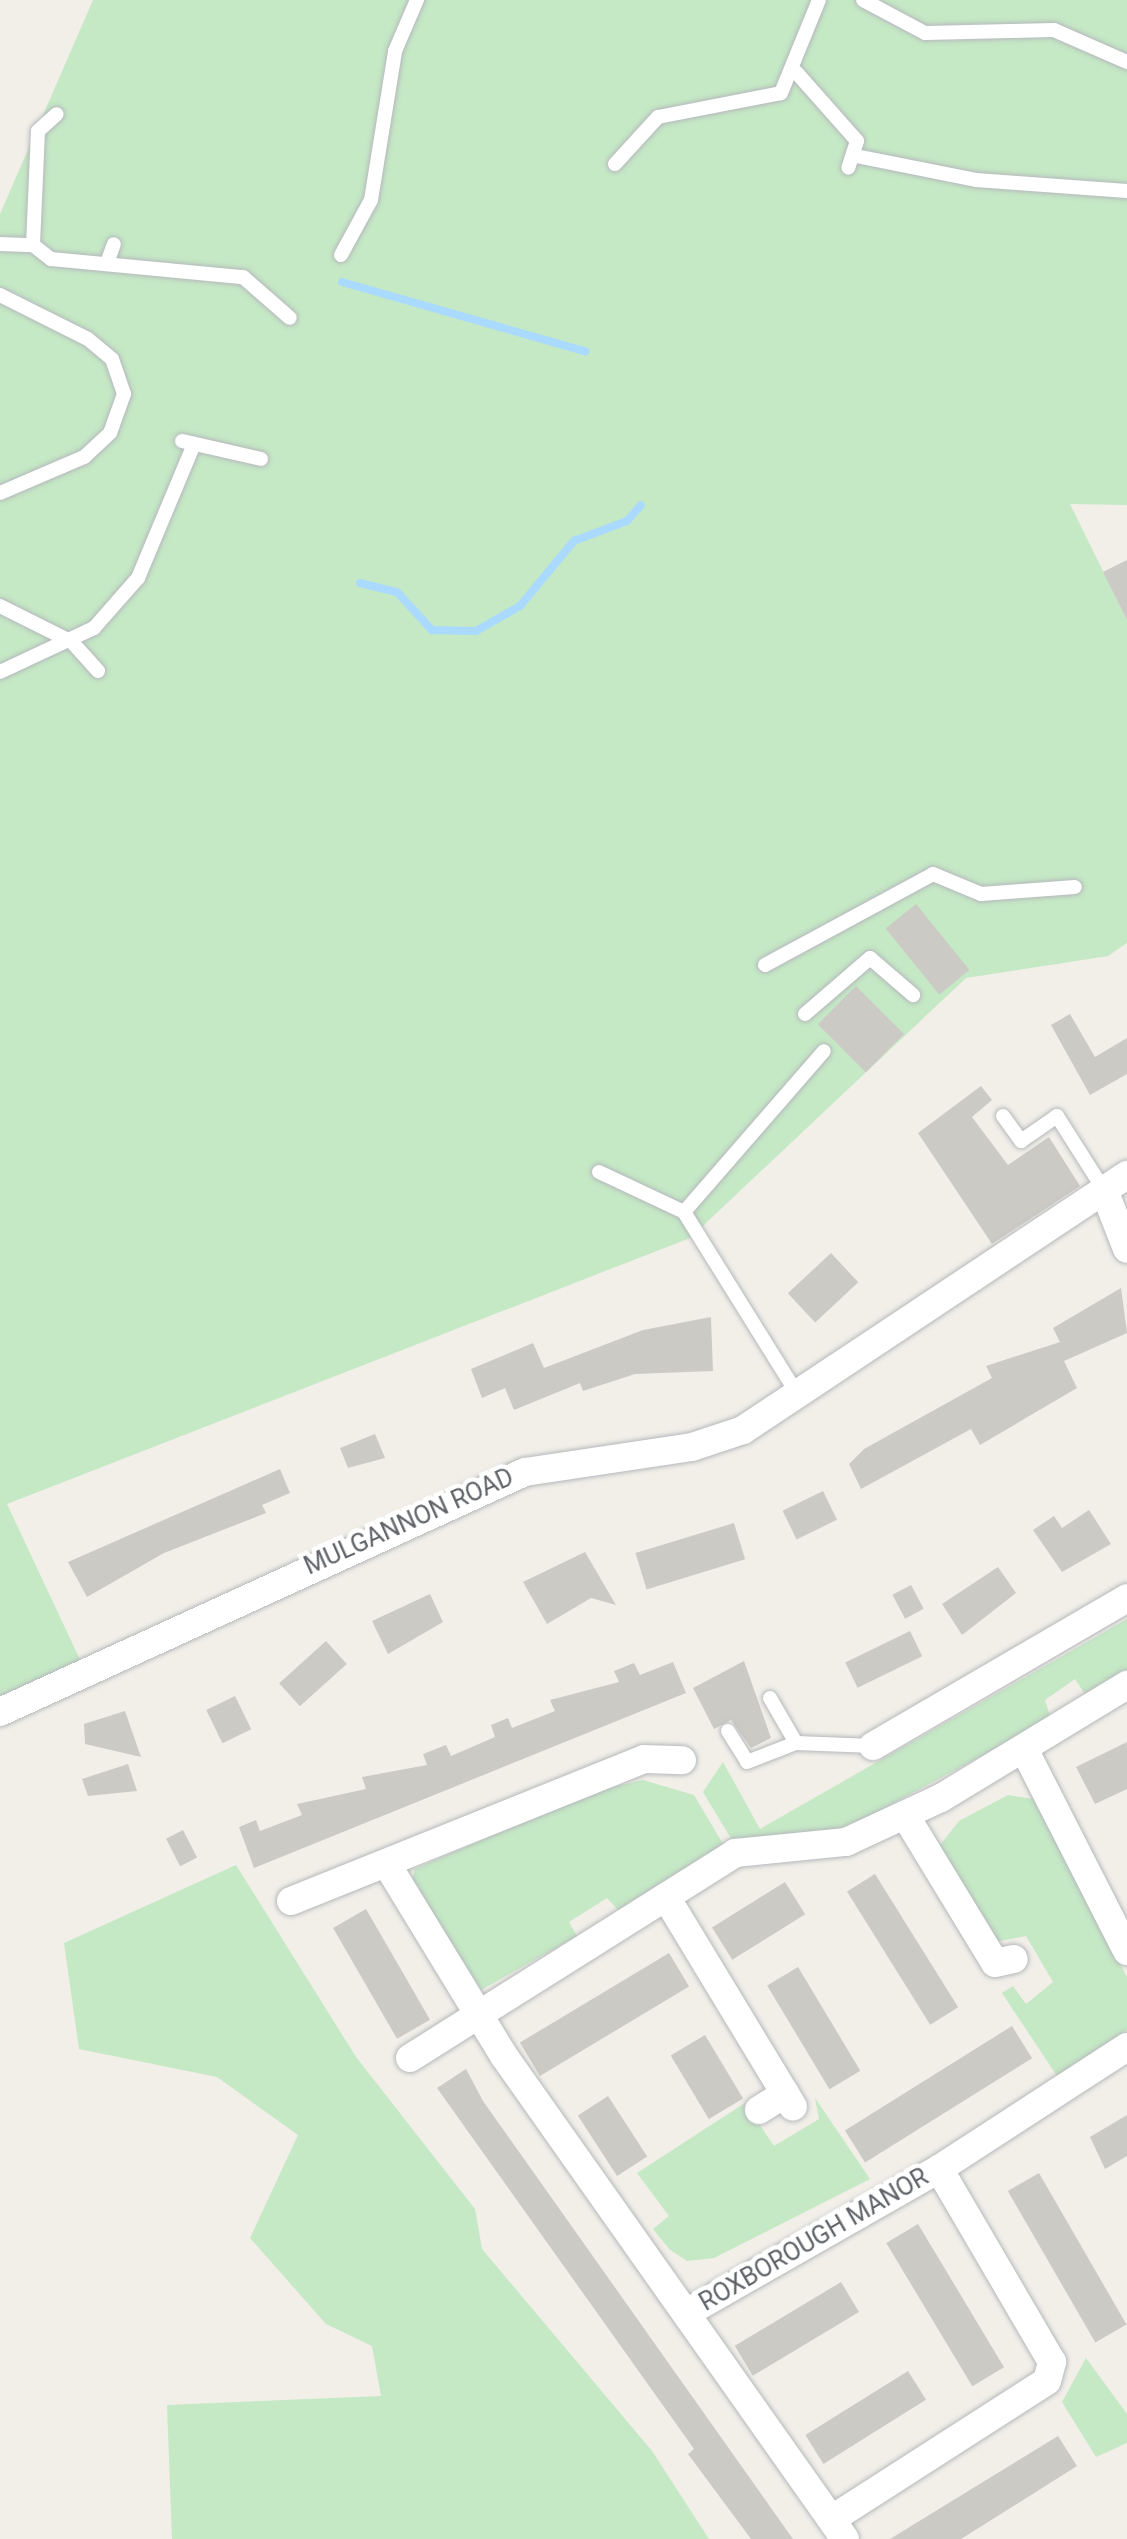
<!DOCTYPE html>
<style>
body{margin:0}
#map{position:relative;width:1127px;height:2539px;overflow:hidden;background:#f1efe8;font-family:Roboto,sans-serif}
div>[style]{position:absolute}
.green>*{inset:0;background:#c5e8c5}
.stream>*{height:8px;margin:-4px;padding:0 4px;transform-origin:4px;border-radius:4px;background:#aadaff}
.building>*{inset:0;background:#cccac5;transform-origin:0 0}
.roads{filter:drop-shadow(0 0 2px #b5b8bc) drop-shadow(0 0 2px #b5b8bc)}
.service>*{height:14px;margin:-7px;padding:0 7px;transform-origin:7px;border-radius:7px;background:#fff}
.minor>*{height:28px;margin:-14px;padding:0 14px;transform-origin:14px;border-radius:14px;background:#fff}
span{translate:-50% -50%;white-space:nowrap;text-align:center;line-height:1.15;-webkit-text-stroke:9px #fff;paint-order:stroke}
.street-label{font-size:25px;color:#5f6368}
</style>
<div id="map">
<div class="green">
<div style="clip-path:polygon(93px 0,1127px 0,1127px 505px,1070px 504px,1127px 620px,1127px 943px,1108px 956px,966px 978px,690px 1238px,7px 1504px,82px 1664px,0 1696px,0 214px)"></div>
<div style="clip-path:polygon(1127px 1619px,1127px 1672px,1086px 1696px,1075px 1679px,1045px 1700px,1051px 1719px,845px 1829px,733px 1842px,703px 1792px,723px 1762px,760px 1829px)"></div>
<div style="clip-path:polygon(643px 1780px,694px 1795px,723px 1844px,618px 1910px,607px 1898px,569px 1922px,577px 1936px,481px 1990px,412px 1880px,415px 1869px,591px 1792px)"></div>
<div style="clip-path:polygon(1008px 1795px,1033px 1799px,1127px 1977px,1127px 2030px,1057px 2076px,1002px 1993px,1013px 1986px,1026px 2004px,1053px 1982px,1026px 1936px,995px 1942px,936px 1850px,959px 1821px)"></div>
<div style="clip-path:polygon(236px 1865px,356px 2057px,475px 2209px,482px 2249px,652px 2451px,709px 2539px,172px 2539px,167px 2405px,381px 2396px,372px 2346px,326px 2324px,250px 2238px,298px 2135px,217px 2077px,79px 2049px,64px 1943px)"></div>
<div style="clip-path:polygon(815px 2098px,870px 2179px,714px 2258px,687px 2261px,669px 2249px,653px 2229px,669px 2216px,637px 2173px,745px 2103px,774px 2146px,819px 2119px)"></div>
<div style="clip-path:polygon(1086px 2358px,1127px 2414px,1127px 2443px,1096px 2457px,1062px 2402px)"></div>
</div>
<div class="stream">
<div style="left:342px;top:282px;width:253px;rotate:15.9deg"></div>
<div style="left:360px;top:583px;width:38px;rotate:14deg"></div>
<div style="left:397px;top:592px;width:52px;rotate:47.4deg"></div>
<div style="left:432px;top:630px;width:44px;rotate:1.3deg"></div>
<div style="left:476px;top:631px;width:51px;rotate:-29.6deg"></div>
<div style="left:520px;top:606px;width:85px;rotate:-50.3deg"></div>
<div style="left:574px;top:541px;width:57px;rotate:-20.7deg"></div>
<div style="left:627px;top:521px;width:21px;rotate:-49deg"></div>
</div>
<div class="building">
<div style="clip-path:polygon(1127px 560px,1127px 620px,1103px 572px)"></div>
<div style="left:916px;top:904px;width:85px;height:39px;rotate:51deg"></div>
<div style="left:856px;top:986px;width:68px;height:54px;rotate:45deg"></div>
<div style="clip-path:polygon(1070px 1014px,1095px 1057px,1127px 1038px,1127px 1074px,1090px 1095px,1051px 1025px)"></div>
<div style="clip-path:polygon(981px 1086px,992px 1100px,972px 1117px,1008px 1165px,1049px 1137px,1080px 1186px,992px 1244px,918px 1133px)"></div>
<div style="left:831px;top:1253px;width:40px;height:59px;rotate:47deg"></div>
<div style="clip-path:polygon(1121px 1288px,1127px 1333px,1064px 1361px,1077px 1388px,980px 1445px,971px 1429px,861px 1489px,849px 1464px,864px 1449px,992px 1378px,986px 1366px,1060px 1342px,1053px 1328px)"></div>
<div style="clip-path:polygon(711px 1317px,713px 1371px,635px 1374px,583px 1391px,580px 1383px,514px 1410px,505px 1388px,482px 1398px,471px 1369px,533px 1343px,544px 1368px,643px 1330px)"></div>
<div style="clip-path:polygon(375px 1434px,385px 1458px,348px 1468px,340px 1448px)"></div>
<div style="clip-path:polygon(280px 1469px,290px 1493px,262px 1505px,266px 1513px,164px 1553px,87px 1597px,68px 1562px)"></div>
<div style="left:823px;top:1491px;width:32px;height:45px;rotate:64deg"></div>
<div style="clip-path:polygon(1089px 1510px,1111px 1544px,1062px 1572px,1033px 1530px,1054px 1516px,1062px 1528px)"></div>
<div style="left:734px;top:1523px;width:38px;height:103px;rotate:73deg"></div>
<div style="clip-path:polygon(585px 1552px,616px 1605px,591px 1598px,547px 1624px,523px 1582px)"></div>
<div style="clip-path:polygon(998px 1567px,1016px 1593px,962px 1635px,942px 1604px)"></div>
<div style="left:911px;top:1585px;width:27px;height:21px;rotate:62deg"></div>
<div style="clip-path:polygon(430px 1594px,443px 1622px,388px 1654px,372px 1621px)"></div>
<div style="left:910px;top:1631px;width:28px;height:72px;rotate:64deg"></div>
<div style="left:326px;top:1641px;width:31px;height:63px;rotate:48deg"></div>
<div style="clip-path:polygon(744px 1661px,771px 1738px,751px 1748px,731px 1720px,714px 1729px,693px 1688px)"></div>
<div style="clip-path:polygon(673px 1662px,686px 1693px,254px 1868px,239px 1827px,256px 1820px,260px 1831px,302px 1815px,297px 1804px,366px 1789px,362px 1777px,427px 1765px,423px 1754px,446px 1745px,451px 1756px,495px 1737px,491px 1725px,508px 1718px,512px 1728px,555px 1711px,550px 1700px,619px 1682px,614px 1671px,634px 1663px,640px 1675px)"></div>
<div style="left:235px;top:1696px;width:37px;height:32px;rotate:64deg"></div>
<div style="clip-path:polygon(125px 1711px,141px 1757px,85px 1744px,84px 1724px)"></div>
<div style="clip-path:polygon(1127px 1742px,1127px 1789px,1095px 1804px,1076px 1767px)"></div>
<div style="clip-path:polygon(128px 1764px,137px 1791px,88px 1796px,82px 1779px)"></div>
<div style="left:183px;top:1830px;width:31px;height:19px;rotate:63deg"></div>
<div style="left:875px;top:1874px;width:157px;height:33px;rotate:58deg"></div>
<div style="left:785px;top:1882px;width:38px;height:86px;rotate:58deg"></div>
<div style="left:366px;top:1909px;width:128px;height:38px;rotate:60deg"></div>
<div style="left:669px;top:1953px;width:39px;height:174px;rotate:59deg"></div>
<div style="left:798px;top:1967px;width:121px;height:36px;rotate:59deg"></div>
<div style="left:1012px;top:2026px;width:38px;height:197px;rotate:58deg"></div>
<div style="left:705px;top:2035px;width:74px;height:40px;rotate:59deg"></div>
<div style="clip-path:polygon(466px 2069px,483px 2101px,793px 2539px,751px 2539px,688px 2454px,694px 2449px,437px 2088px)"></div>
<div style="left:608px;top:2096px;width:72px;height:36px;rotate:57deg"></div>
<div style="clip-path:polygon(1127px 2115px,1127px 2156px,1105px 2169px,1090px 2137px)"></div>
<div style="left:1039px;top:2173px;width:175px;height:36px;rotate:60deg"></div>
<div style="left:918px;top:2224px;width:167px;height:37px;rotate:59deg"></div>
<div style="left:841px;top:2282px;width:35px;height:124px;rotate:59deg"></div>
<div style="left:908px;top:2371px;width:34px;height:121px;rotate:58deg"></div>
<div style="clip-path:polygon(1058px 2436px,1077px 2466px,961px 2539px,890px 2539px)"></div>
</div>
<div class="roads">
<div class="service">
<div style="left:863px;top:0;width:70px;rotate:28deg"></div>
<div style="left:925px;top:33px;width:129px;rotate:-1.3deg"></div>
<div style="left:1054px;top:30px;width:80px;rotate:23.7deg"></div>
<div style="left:796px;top:72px;width:92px;rotate:48.5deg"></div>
<div style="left:857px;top:141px;width:28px;rotate:108deg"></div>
<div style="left:856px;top:156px;width:122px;rotate:11.3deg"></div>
<div style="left:976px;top:180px;width:151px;rotate:4.2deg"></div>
<div style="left:615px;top:164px;width:64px;rotate:-47.5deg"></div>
<div style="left:658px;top:117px;width:125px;rotate:-11deg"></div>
<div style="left:781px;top:93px;width:100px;rotate:-67.8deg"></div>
<div style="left:0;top:244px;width:33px;rotate:2deg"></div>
<div style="left:33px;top:245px;width:23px;rotate:38deg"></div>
<div style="left:51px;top:259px;width:193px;rotate:5.4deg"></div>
<div style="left:243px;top:277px;width:62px;rotate:41.1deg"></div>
<div style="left:33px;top:245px;width:114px;rotate:-87.5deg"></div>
<div style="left:38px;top:131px;width:25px;rotate:-42deg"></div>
<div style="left:341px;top:255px;width:63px;rotate:-61.4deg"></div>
<div style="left:371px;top:200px;width:151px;rotate:-80.8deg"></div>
<div style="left:395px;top:51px;width:56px;rotate:-66.7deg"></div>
<div style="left:107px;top:263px;width:20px;rotate:-70deg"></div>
<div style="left:0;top:295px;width:98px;rotate:26.6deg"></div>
<div style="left:88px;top:339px;width:31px;rotate:40deg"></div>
<div style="left:112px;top:359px;width:37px;rotate:71deg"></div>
<div style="left:124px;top:394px;width:41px;rotate:109.7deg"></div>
<div style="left:110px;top:433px;width:35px;rotate:137deg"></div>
<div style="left:84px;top:457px;width:91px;rotate:156.8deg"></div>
<div style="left:182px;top:441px;width:81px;rotate:12.8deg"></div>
<div style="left:0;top:606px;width:80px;rotate:26.6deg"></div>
<div style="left:72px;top:642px;width:39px;rotate:48deg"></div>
<div style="left:0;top:672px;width:104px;rotate:-25.1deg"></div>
<div style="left:94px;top:628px;width:67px;rotate:-48.7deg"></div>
<div style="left:138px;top:578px;width:145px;rotate:-67.3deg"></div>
<div style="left:765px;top:965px;width:191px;rotate:-28.4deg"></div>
<div style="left:933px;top:874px;width:52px;rotate:22.6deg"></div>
<div style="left:981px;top:894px;width:94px;rotate:-4.3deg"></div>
<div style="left:805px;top:1014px;width:86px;rotate:-40.7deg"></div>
<div style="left:870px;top:958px;width:57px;rotate:40.7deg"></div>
<div style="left:1003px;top:1116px;width:31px;rotate:54deg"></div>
<div style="left:1021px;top:1141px;width:44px;rotate:-34.8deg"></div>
<div style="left:1057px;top:1116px;width:88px;rotate:57.6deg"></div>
<div style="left:599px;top:1172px;width:94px;rotate:25.2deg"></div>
<div style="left:684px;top:1212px;width:213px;rotate:-49deg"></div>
<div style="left:684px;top:1212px;width:219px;rotate:58.1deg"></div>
<div style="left:770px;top:1698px;width:52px;rotate:60deg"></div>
<div style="left:796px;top:1743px;width:77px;rotate:2.2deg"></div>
<div style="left:728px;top:1731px;width:36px;rotate:58deg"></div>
<div style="left:747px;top:1762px;width:53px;rotate:-21.2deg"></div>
</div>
<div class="minor">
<div style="left:1104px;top:1190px;width:63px;rotate:68.7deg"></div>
<div style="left:0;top:1712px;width:577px;rotate:-24.57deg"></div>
<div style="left:525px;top:1472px;width:169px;rotate:-8.5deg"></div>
<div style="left:692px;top:1447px;width:54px;rotate:-18.4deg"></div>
<div style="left:743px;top:1430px;width:461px;rotate:-33.6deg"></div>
<div style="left:873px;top:1746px;width:294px;rotate:-30.2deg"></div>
<div style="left:1024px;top:1749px;width:227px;rotate:63deg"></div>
<div style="left:905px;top:1815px;width:173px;rotate:58.7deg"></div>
<div style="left:995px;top:1963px;width:19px;rotate:-12deg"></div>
<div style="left:388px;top:1866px;width:223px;rotate:58.6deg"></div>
<div style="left:504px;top:2056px;width:591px;rotate:54.78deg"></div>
<div style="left:666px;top:1897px;width:245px;rotate:58.8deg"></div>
<div style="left:291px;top:1901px;width:380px;rotate:-21.9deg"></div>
<div style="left:644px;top:1759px;width:38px;rotate:2deg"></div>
<div style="left:410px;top:2058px;width:384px;rotate:-32.2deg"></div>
<div style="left:735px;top:1853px;width:112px;rotate:-5.7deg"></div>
<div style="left:846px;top:1842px;width:105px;rotate:-24.9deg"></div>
<div style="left:941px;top:1798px;width:218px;rotate:-31.3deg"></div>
<div style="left:759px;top:2110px;width:31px;rotate:-32deg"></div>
<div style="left:688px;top:2312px;width:289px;rotate:-29.7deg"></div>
<div style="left:832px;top:2519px;width:255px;rotate:-32.7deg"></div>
<div style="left:1047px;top:2381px;width:20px;rotate:-75deg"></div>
<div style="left:1052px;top:2362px;width:224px;rotate:-120.3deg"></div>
<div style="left:939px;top:2169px;width:224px;rotate:-33deg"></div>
</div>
</div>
<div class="street-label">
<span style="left:409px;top:1522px;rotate:-24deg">MULGANNON ROAD</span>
<span style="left:814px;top:2240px;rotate:-30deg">ROXBOROUGH MANOR</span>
</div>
</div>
